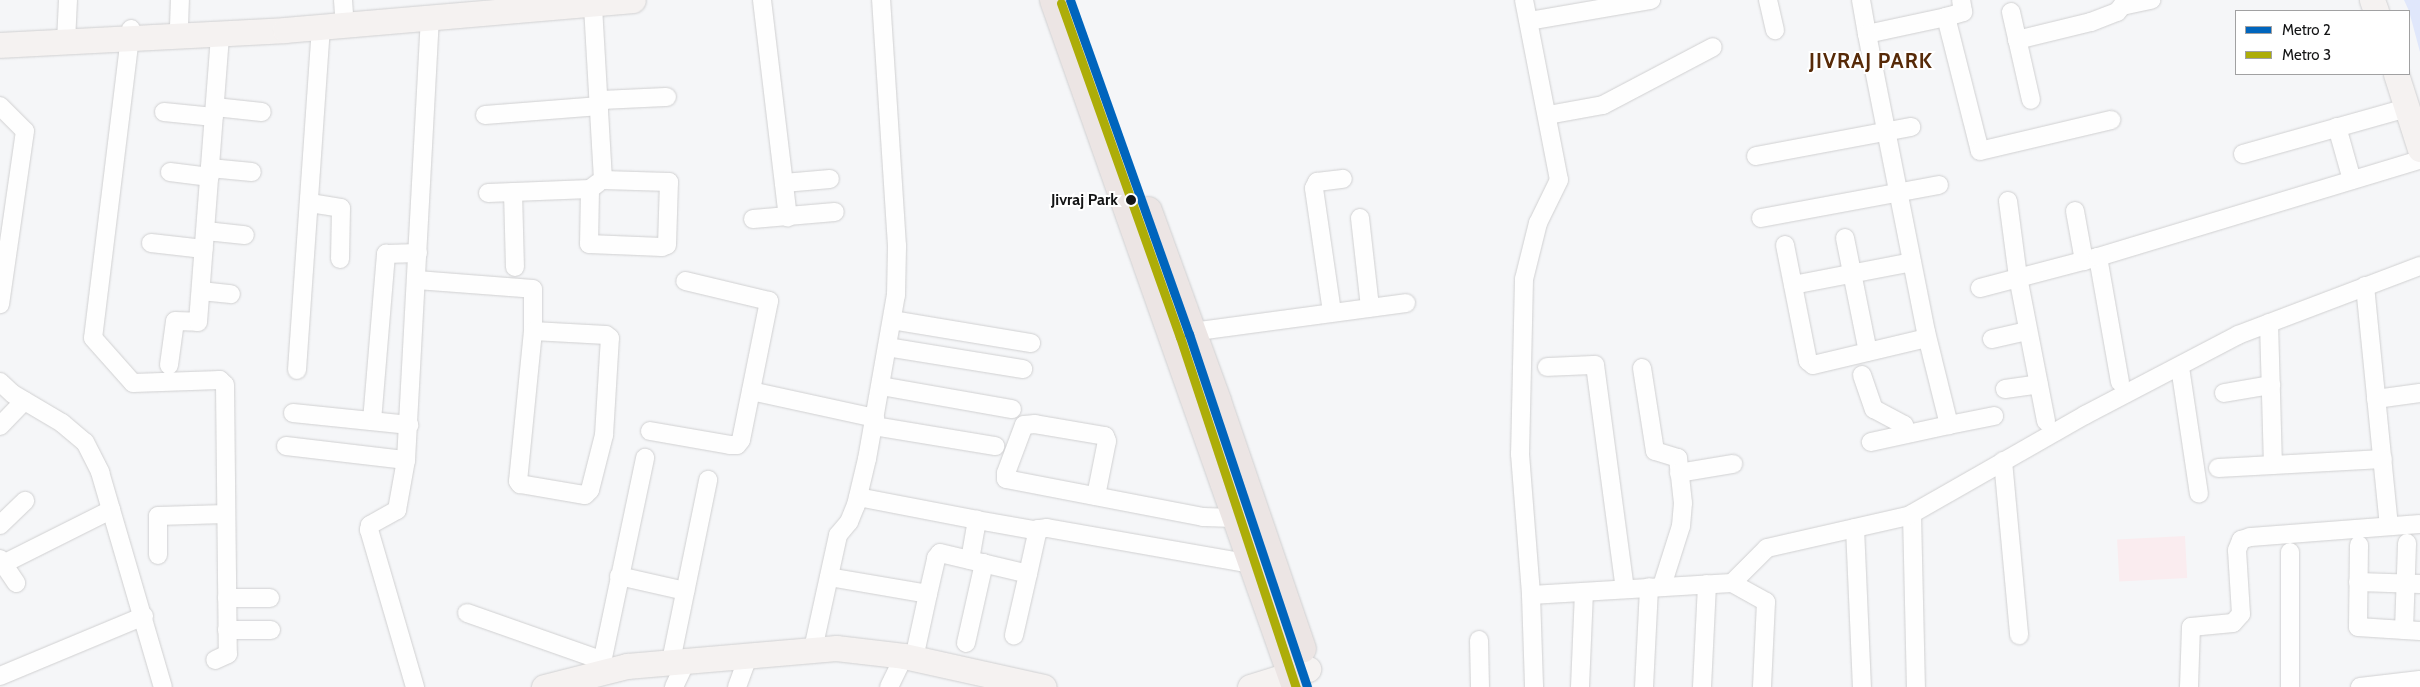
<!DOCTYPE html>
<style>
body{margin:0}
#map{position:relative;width:2420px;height:687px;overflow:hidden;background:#f5f6f8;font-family:Cabin,sans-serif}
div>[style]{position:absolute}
.medical>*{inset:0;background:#faecef;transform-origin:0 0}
.green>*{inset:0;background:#e0e7fb}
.roads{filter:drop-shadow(0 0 1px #d0d0d1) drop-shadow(0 0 1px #d0d0d1)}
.street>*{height:18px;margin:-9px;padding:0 9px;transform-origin:9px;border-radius:9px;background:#fefefe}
.secondary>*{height:25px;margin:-12.5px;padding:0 12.5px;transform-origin:12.5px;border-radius:12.5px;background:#f5f2f1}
.primary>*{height:28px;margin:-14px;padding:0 14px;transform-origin:14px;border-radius:14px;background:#ece5e4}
.metro-1>*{height:9px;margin:-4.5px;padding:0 4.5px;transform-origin:4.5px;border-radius:4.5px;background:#0065bd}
.metro-2>*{height:9px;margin:-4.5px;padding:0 4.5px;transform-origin:4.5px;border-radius:4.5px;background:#adad08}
.dots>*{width:14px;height:14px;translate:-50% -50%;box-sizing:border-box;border:2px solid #fff;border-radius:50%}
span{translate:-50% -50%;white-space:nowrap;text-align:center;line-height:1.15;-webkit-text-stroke:4px #fff;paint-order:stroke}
.stop-label{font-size:16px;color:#141516;font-weight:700}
.right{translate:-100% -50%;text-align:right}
.district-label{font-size:21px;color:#572a08;font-weight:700;letter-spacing:1px}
.legend{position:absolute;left:2235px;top:10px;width:175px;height:65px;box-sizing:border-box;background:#fff;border:1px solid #a1a1a2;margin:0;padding:6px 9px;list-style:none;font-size:15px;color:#141516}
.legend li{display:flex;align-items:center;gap:10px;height:25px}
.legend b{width:25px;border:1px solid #a1a1a2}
</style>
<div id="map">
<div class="medical">
<div style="left:2185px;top:536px;width:42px;height:68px;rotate:87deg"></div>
</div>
<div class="green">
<div style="clip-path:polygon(2404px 0,2420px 0,2420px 52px,2409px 11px)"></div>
</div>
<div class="roads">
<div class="street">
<div style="left:343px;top:0;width:16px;rotate:86deg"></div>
<div style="left:762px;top:0;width:219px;rotate:83.2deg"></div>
<div style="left:1524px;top:0;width:183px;rotate:79deg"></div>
<div style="left:1559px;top:180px;width:48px;rotate:116deg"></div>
<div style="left:1538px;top:223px;width:58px;rotate:104deg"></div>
<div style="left:1524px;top:279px;width:175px;rotate:91.3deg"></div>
<div style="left:1520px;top:454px;width:141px;rotate:85.5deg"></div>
<div style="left:1531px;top:595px;width:92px;rotate:88.1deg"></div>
<div style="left:1768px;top:0;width:31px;rotate:77deg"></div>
<div style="left:1861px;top:0;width:35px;rotate:80deg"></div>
<div style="left:1867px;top:34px;width:81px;rotate:-12.1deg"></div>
<div style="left:1946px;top:17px;width:138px;rotate:75.8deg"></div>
<div style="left:1980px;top:151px;width:135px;rotate:-13.3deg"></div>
<div style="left:2011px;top:12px;width:90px;rotate:77.2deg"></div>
<div style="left:1946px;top:17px;width:18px;rotate:-16deg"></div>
<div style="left:1963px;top:12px;width:12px;rotate:-99deg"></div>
<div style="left:1529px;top:21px;width:124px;rotate:-9.8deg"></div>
<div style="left:179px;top:26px;width:26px;rotate:-88deg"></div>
<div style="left:131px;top:29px;width:311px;rotate:97deg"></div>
<div style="left:93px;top:338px;width:60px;rotate:48.4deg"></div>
<div style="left:133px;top:383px;width:87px;rotate:-2deg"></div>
<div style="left:220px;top:380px;width:7px;rotate:45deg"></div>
<div style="left:225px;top:385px;width:269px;rotate:89.4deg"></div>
<div style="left:228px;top:654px;width:14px;rotate:155deg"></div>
<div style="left:1867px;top:34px;width:304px;rotate:78.8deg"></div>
<div style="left:1926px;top:332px;width:96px;rotate:76.1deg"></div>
<div style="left:1949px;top:425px;width:80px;rotate:167.7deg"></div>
<div style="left:2017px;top:40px;width:76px;rotate:-13.7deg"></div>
<div style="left:2091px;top:22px;width:28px;rotate:-21deg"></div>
<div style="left:2117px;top:12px;width:8px;rotate:-50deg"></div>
<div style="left:2122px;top:6px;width:30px;rotate:-12deg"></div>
<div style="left:66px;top:42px;width:42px;rotate:-87.3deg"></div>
<div style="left:600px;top:100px;width:67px;rotate:-2.6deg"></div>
<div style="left:0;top:106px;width:35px;rotate:45deg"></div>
<div style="left:25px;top:131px;width:175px;rotate:98.2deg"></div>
<div style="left:215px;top:107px;width:47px;rotate:6.1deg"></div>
<div style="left:164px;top:112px;width:50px;rotate:5.7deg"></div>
<div style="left:485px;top:115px;width:115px;rotate:-4.5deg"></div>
<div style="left:1548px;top:115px;width:56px;rotate:-10.3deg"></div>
<div style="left:1603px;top:105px;width:124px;rotate:-27.8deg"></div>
<div style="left:2337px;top:127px;width:55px;rotate:74.2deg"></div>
<div style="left:2243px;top:154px;width:170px;rotate:-15.7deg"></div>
<div style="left:1756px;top:156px;width:158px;rotate:-10.6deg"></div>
<div style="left:210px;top:168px;width:42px;rotate:5.4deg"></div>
<div style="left:170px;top:172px;width:40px;rotate:7.1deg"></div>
<div style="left:784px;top:183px;width:46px;rotate:-5deg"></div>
<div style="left:590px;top:189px;width:55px;rotate:91deg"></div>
<div style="left:589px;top:244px;width:73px;rotate:2.4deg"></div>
<div style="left:662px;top:247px;width:5px;rotate:-22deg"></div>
<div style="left:667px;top:245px;width:63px;rotate:-88.2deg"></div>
<div style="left:669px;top:182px;width:66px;rotate:-178.3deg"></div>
<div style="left:603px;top:180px;width:175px;rotate:-93.3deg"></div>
<div style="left:513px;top:192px;width:75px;rotate:88.5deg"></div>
<div style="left:488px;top:193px;width:102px;rotate:-2.2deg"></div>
<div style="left:590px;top:189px;width:10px;rotate:-37deg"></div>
<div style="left:2008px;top:201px;width:77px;rotate:82.5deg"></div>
<div style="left:2018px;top:277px;width:147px;rotate:79deg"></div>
<div style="left:310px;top:203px;width:31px;rotate:9deg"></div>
<div style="left:341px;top:208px;width:51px;rotate:91.1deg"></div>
<div style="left:2075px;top:211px;width:51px;rotate:79.8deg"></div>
<div style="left:1360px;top:218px;width:90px;rotate:83.6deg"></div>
<div style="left:1761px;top:218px;width:181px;rotate:-10.5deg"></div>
<div style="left:753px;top:219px;width:82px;rotate:-4.9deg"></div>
<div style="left:206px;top:231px;width:39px;rotate:6deg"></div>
<div style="left:1845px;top:238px;width:116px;rotate:78.6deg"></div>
<div style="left:151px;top:243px;width:53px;rotate:6.5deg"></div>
<div style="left:1785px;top:245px;width:118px;rotate:78.8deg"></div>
<div style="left:1808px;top:361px;width:6px;rotate:39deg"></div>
<div style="left:1813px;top:365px;width:117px;rotate:-13.3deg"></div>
<div style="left:417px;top:280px;width:116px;rotate:4.4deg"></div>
<div style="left:533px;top:289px;width:42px;rotate:90deg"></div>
<div style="left:533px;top:331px;width:151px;rotate:95.7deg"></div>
<div style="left:518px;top:481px;width:4px;rotate:56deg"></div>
<div style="left:520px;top:484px;width:66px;rotate:9.6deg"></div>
<div style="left:585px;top:495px;width:7px;rotate:-45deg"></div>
<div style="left:590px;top:490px;width:57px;rotate:-75.7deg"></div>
<div style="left:604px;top:435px;width:97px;rotate:-86.5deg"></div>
<div style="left:610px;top:338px;width:5px;rotate:-143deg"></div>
<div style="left:606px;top:335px;width:73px;rotate:-176.9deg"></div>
<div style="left:1793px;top:285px;width:121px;rotate:-10.9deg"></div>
<div style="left:2365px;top:286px;width:240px;rotate:84.3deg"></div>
<div style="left:1980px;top:288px;width:122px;rotate:-14.7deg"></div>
<div style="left:201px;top:291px;width:30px;rotate:6deg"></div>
<div style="left:1332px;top:312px;width:125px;rotate:-98.3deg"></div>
<div style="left:1314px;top:188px;width:7px;rotate:-63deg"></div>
<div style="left:1317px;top:182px;width:26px;rotate:-7deg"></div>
<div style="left:892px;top:320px;width:141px;rotate:9.4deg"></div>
<div style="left:2269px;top:323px;width:142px;rotate:88.4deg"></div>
<div style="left:1192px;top:332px;width:216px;rotate:-7.7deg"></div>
<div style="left:1992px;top:339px;width:37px;rotate:-13deg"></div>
<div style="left:887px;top:347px;width:138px;rotate:9.2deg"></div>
<div style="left:169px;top:365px;width:44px;rotate:-82.2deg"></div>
<div style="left:175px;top:321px;width:23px;rotate:2deg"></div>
<div style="left:198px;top:322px;width:288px;rotate:-85.6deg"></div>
<div style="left:1547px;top:367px;width:48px;rotate:-2.4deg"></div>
<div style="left:1595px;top:365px;width:226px;rotate:82.4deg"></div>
<div style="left:2180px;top:367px;width:128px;rotate:81.5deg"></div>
<div style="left:1642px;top:368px;width:84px;rotate:81.1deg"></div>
<div style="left:1655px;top:451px;width:24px;rotate:17deg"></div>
<div style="left:1678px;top:458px;width:45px;rotate:83.7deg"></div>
<div style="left:1683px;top:503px;width:23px;rotate:95deg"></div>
<div style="left:1681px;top:526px;width:63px;rotate:107.6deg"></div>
<div style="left:297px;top:370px;width:343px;rotate:-86deg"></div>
<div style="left:1862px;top:375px;width:36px;rotate:71deg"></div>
<div style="left:1874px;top:409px;width:34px;rotate:28deg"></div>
<div style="left:1904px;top:425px;width:9px;rotate:69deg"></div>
<div style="left:0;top:382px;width:18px;rotate:43deg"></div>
<div style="left:13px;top:394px;width:57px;rotate:30.6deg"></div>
<div style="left:62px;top:423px;width:30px;rotate:40deg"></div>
<div style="left:85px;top:442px;width:34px;rotate:63deg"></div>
<div style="left:100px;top:472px;width:224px;rotate:73.7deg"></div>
<div style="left:2120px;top:382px;width:127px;rotate:-100deg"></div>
<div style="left:2098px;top:257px;width:336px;rotate:-16.8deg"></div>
<div style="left:881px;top:386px;width:133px;rotate:10deg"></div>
<div style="left:2005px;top:389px;width:34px;rotate:-8deg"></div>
<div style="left:751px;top:391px;width:127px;rotate:12.3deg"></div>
<div style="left:2224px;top:393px;width:48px;rotate:-9.7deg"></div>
<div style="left:2376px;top:399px;width:44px;rotate:-7.8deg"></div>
<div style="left:293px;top:413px;width:117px;rotate:5.9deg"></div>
<div style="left:372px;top:421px;width:168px;rotate:-85.2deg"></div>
<div style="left:386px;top:254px;width:32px;rotate:-2deg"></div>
<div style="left:1949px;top:425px;width:46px;rotate:-11.3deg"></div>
<div style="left:0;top:426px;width:35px;rotate:-46deg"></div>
<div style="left:874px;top:426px;width:123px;rotate:9.4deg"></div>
<div style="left:650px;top:431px;width:81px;rotate:9.9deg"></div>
<div style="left:730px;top:445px;width:7px"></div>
<div style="left:737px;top:445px;width:6px;rotate:-51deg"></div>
<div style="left:741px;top:440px;width:142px;rotate:-78.6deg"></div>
<div style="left:769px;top:301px;width:86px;rotate:-166.6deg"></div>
<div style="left:286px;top:446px;width:121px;rotate:6.7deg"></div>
<div style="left:2003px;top:461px;width:175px;rotate:84.7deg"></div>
<div style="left:2218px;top:468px;width:165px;rotate:-3.1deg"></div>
<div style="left:1679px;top:473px;width:55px;rotate:-9.5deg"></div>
<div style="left:1096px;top:496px;width:56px;rotate:-78.7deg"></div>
<div style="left:1107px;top:441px;width:5px;rotate:-112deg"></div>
<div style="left:1105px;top:436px;width:71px;rotate:-170.3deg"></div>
<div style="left:1035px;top:424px;width:11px;rotate:175deg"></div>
<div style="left:1024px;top:425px;width:51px;rotate:110.6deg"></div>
<div style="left:1006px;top:473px;width:6px;rotate:90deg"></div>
<div style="left:1006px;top:479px;width:201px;rotate:10.9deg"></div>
<div style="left:1203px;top:517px;width:32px;rotate:2deg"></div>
<div style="left:858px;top:497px;width:121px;rotate:10.9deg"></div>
<div style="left:977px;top:520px;width:58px;rotate:10deg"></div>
<div style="left:1034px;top:530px;width:13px;rotate:-9deg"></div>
<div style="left:1047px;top:528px;width:207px;rotate:10deg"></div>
<div style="left:1912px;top:514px;width:173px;rotate:88.7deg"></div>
<div style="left:0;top:525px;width:35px;rotate:-44deg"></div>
<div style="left:1855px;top:528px;width:159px;rotate:87.5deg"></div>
<div style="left:2359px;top:545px;width:82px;rotate:90.7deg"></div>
<div style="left:2358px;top:627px;width:62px;rotate:3.7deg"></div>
<div style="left:2290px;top:552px;width:135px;rotate:90deg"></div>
<div style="left:158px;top:555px;width:39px;rotate:-90deg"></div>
<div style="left:158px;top:516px;width:68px;rotate:-1.7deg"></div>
<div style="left:0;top:559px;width:29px;rotate:56deg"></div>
<div style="left:970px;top:560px;width:41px;rotate:-80.1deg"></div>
<div style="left:3px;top:564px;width:121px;rotate:-26.6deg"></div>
<div style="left:1028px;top:574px;width:46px;rotate:-77.5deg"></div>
<div style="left:619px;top:576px;width:68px;rotate:12.8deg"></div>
<div style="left:829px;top:577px;width:100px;rotate:9.7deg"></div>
<div style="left:928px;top:594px;width:66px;rotate:102.3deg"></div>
<div style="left:2358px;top:582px;width:62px;rotate:1.8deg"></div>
<div style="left:1732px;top:583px;width:39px;rotate:29deg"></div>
<div style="left:1766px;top:602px;width:85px;rotate:92.7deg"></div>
<div style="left:928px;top:594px;width:37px;rotate:-77deg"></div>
<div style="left:936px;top:558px;width:6px;rotate:-51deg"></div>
<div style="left:940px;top:553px;width:90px;rotate:13.4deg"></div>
<div style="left:1028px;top:574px;width:63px;rotate:102.9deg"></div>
<div style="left:1531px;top:595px;width:201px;rotate:-3.4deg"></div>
<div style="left:1732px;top:583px;width:49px;rotate:-45deg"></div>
<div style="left:1767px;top:548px;width:145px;rotate:-12.8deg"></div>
<div style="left:1908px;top:516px;width:204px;rotate:-29.7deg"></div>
<div style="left:2085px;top:415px;width:173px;rotate:-27.6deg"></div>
<div style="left:2238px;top:335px;width:195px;rotate:-20.8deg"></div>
<div style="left:227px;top:598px;width:43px"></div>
<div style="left:467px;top:613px;width:144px;rotate:19.4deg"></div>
<div style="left:227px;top:630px;width:44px"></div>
<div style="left:2404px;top:630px;width:87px;rotate:-88deg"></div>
<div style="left:1479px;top:640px;width:47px;rotate:88.8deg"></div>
<div style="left:966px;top:643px;width:82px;rotate:-77.3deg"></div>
<div style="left:813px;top:649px;width:117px;rotate:-77.6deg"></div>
<div style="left:838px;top:535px;width:17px;rotate:-50deg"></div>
<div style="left:849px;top:522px;width:18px;rotate:-68deg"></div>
<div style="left:856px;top:505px;width:47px;rotate:-76.6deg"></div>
<div style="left:867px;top:459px;width:167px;rotate:-80deg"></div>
<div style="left:896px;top:295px;width:49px;rotate:-88.8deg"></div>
<div style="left:897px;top:246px;width:247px;rotate:-93.7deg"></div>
<div style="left:671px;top:661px;width:185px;rotate:-78.4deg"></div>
<div style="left:600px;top:672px;width:219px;rotate:-78.1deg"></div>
<div style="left:0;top:676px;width:156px;rotate:-22.6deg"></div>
<div style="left:415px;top:687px;width:164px;rotate:-106.3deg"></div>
<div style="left:369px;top:530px;width:5px;rotate:-79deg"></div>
<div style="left:370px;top:525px;width:31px;rotate:-29deg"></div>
<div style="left:397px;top:510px;width:51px;rotate:-79.8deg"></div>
<div style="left:406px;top:460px;width:441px;rotate:-86.9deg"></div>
<div style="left:674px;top:687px;width:31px;rotate:-65deg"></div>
<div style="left:737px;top:687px;width:35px;rotate:-70deg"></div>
<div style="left:889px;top:687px;width:34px;rotate:-64deg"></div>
<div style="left:1580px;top:687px;width:95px;rotate:-87.6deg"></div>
<div style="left:1644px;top:687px;width:100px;rotate:-87.1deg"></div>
<div style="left:1702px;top:687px;width:103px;rotate:-87.2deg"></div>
<div style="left:2189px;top:687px;width:60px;rotate:-88.1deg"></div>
<div style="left:2191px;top:627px;width:42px;rotate:-5.4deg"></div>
<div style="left:2233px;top:623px;width:12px;rotate:-48deg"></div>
<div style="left:2241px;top:614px;width:64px;rotate:-93.6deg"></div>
<div style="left:2237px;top:550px;width:11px;rotate:-68deg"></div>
<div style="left:2241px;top:540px;width:9px;rotate:-18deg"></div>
<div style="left:2250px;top:537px;width:170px;rotate:-4.4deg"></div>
<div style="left:2360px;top:687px;width:60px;rotate:-6.7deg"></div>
</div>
<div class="secondary">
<div style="left:2372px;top:0;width:12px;rotate:70deg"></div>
<div style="left:0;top:45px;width:285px;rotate:-3deg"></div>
<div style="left:285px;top:30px;width:349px;rotate:-4.9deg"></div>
<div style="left:2396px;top:74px;width:79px;rotate:72.3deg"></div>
<div style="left:544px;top:687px;width:86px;rotate:-14.2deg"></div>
<div style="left:627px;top:666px;width:210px;rotate:-4.9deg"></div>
<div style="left:836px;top:648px;width:68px;rotate:6.7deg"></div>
<div style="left:904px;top:656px;width:143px;rotate:12.5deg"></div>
<div style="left:1250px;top:687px;width:61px;rotate:-17.2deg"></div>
</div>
<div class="primary">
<div style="left:1054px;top:0;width:728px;rotate:70.59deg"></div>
<div style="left:1148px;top:211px;width:202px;rotate:70deg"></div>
<div style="left:1217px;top:401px;width:262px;rotate:71.1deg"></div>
</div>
</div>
<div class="metro-1">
<div style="left:1070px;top:0;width:355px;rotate:70.4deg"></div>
<div style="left:1189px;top:334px;width:372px;rotate:71.5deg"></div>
</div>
<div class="metro-2">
<div style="left:1061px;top:3px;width:355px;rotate:70.4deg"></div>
<div style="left:1180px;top:337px;width:369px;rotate:71.7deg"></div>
</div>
<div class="dots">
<div style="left:1131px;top:200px;background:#141516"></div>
</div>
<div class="stop-label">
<span class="right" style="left:1118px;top:200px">Jivraj Park</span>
</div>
<div class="district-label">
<span style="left:1871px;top:61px">JIVRAJ PARK</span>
</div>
<ul class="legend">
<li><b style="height:6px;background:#0065bd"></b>Metro 2</li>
<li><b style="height:6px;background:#adad08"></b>Metro 3</li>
</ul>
</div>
